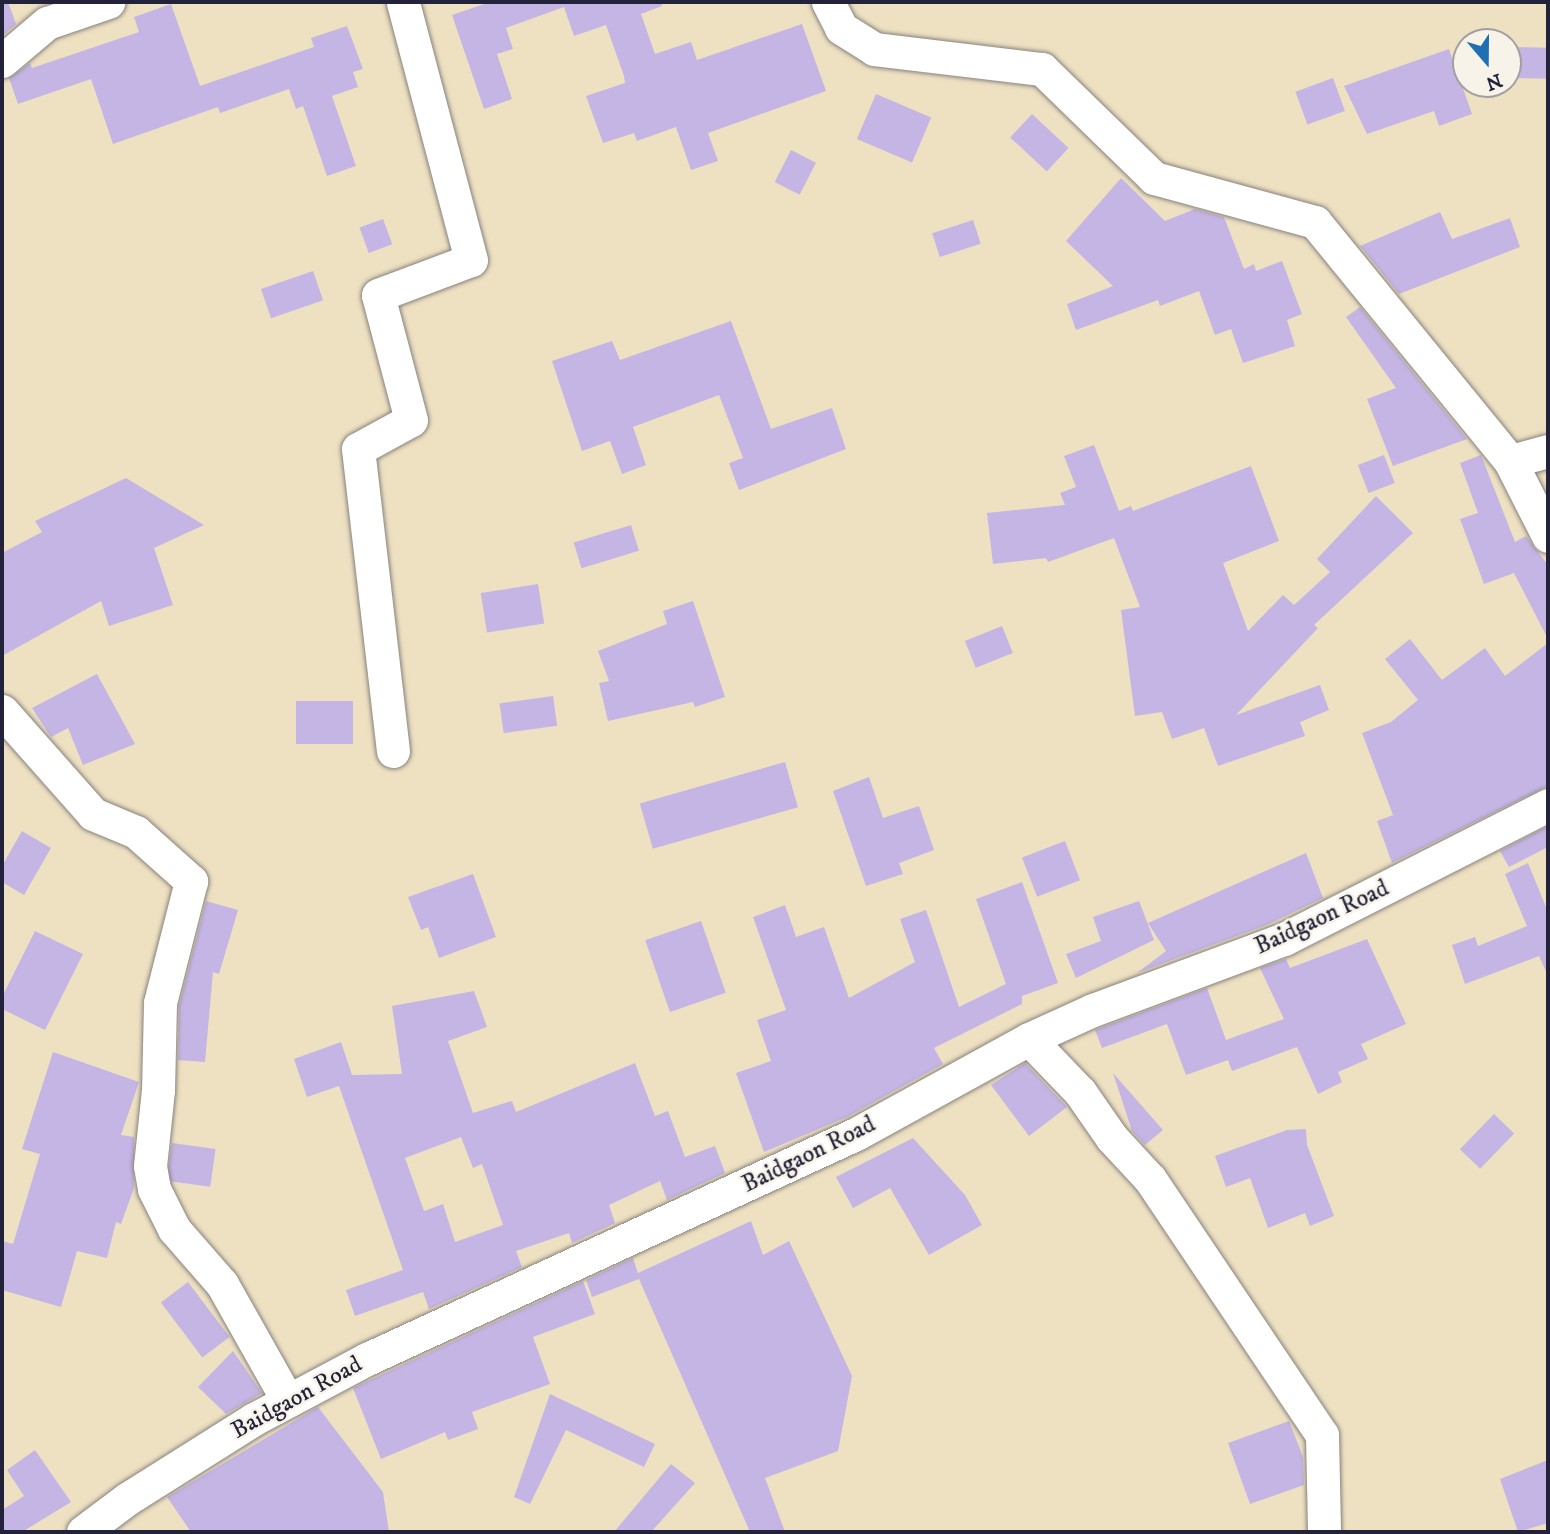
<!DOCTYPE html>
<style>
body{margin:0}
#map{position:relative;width:1550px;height:1534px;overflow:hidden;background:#eee1c2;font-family:"IM FELL DW Pica",serif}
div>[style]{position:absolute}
.building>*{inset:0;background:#c4b5e5;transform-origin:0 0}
.roads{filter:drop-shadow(0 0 2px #88827e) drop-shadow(0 0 2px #88827e)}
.minor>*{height:33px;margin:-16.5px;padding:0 16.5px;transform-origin:16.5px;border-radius:16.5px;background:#fff}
span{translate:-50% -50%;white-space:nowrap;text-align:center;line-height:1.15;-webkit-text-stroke:5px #f7f3e8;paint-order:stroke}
.street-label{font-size:24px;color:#22223b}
.frame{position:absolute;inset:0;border:4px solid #22223b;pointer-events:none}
.north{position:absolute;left:1452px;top:28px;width:70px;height:70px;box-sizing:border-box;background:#f7f3e8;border:2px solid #a29fa3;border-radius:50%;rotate:160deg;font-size:19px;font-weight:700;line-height:28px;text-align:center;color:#22223b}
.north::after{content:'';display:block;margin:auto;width:24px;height:32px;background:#1f6fb2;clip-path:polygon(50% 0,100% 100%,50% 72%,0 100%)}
</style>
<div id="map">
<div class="building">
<div style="clip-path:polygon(2px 2px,8px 2px,16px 24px,2px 36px)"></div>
<div style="clip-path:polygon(490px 2px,661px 2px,662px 6px,641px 14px,655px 54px,691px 42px,697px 60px,802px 24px,826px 91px,708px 133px,718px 161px,691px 170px,676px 127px,637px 141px,634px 133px,603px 143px,586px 96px,625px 83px,624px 76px,606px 25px,574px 36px,564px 7px,506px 28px,513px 49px,497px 54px,512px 99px,484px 109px,452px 15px)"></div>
<div style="clip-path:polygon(171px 4px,200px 86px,314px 47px,311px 38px,347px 26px,363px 69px,353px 72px,358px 87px,332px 96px,356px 166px,327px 176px,303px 106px,296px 109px,289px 89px,220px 113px,218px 107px,113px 144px,91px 79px,18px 104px,9px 78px,30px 63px,32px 68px,139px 32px,134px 17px)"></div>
<div style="left:1508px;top:47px;width:40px;height:31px;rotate:1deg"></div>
<div style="clip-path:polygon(1449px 49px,1472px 114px,1439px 126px,1434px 111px,1367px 134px,1344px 86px)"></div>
<div style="left:1333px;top:78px;width:35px;height:40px;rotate:70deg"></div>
<div style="left:876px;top:94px;width:60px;height:49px;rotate:23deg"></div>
<div style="left:1032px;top:114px;width:50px;height:32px;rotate:43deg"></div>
<div style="left:791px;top:150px;width:28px;height:36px;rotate:27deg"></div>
<div style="clip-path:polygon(1121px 178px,1165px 221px,1195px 209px,1224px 217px,1244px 269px,1254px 264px,1256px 271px,1282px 261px,1302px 314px,1287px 320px,1295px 346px,1243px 363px,1231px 329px,1215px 335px,1199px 291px,1160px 306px,1158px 300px,1076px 330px,1067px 304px,1113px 286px,1066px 241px)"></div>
<div style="clip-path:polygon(1440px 212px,1452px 239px,1510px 218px,1520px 247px,1399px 294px,1360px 246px)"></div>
<div style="left:383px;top:219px;width:27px;height:25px;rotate:70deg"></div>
<div style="left:973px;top:220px;width:25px;height:43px;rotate:72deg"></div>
<div style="left:313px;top:271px;width:31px;height:55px;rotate:71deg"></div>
<div style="clip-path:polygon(1360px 307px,1467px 439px,1393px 466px,1367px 399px,1396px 388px,1346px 317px)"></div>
<div style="clip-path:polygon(731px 321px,771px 429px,832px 408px,846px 449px,739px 490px,729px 463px,743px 458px,719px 395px,633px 427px,646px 465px,622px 474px,610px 441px,582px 451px,552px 361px,612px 341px,620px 360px)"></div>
<div style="clip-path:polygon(1094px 445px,1119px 511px,1131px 506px,1133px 511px,1251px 466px,1279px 541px,1223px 563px,1248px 631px,1283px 595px,1294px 605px,1330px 572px,1317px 559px,1376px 496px,1413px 533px,1314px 625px,1318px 628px,1236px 715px,1320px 685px,1329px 710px,1300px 722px,1305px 736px,1218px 766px,1204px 728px,1172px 739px,1162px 712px,1135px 716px,1121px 610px,1140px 607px,1114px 538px,1048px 562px,1046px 558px,993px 564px,987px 513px,1065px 505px,1060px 493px,1076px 487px,1064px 456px)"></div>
<div style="left:1384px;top:455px;width:30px;height:28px;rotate:69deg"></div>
<div style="clip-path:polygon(1481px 455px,1515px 542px,1526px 536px,1548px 565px,1548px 639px,1514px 573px,1484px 584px,1460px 519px,1478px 513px,1460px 463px)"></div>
<div style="clip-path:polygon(126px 478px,204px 525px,154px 548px,173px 605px,109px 626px,101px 601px,2px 656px,2px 553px,42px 532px,35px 521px)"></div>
<div style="left:631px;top:525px;width:27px;height:60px;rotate:73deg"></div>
<div style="left:538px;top:584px;width:40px;height:58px;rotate:81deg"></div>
<div style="clip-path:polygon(693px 601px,725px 697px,695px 707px,693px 702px,608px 721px,599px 683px,609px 681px,598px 651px,667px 624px,663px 611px)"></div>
<div style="left:1002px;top:626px;width:29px;height:40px;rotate:68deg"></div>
<div style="clip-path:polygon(1410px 639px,1442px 680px,1485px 648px,1505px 676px,1548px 643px,1548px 786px,1392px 863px,1377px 821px,1393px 815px,1362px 733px,1391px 722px,1418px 700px,1385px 659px)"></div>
<div style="clip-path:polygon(97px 674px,135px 744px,83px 765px,68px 728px,51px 737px,32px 708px)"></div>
<div style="left:553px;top:696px;width:30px;height:54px;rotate:82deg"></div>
<div style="left:296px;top:701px;width:57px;height:43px"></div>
<div style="left:785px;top:762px;width:47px;height:151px;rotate:74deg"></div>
<div style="clip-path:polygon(869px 777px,883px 818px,919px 806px,934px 850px,899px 863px,903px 874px,866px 886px,833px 791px)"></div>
<div style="clip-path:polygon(1548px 826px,1548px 847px,1509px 867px,1500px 851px)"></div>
<div style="clip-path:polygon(22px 831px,51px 848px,24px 895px,2px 882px,2px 866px)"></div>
<div style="left:1065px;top:841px;width:42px;height:46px;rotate:69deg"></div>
<div style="clip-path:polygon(1306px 853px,1323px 898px,1269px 924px,1137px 973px,1166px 951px,1148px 923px)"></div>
<div style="clip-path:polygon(1528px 863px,1548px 912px,1548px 976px,1539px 956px,1465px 984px,1452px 945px,1475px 937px,1478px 946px,1527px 926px,1505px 874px)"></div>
<div style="clip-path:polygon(473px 874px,496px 937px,439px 958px,428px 927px,421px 930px,408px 897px)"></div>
<div style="clip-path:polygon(1022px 882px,1058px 983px,1022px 996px,1022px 1004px,934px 1048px,943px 1064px,847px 1117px,764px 1152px,736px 1073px,771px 1061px,757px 1020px,786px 1010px,753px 917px,785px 905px,796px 937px,824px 927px,849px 998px,915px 962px,900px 919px,926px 910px,959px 1007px,1006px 984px,976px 899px)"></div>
<div style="clip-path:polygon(206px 901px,238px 910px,219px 974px,213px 972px,205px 1062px,178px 1060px,179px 1006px)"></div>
<div style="clip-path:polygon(1139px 901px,1154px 940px,1076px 978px,1066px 954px,1101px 941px,1093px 917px)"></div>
<div style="left:701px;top:921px;width:76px;height:59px;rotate:71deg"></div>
<div style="clip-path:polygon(35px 931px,83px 954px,45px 1030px,2px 1009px,2px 997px)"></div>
<div style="clip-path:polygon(1367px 939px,1406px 1024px,1361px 1044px,1368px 1059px,1338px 1072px,1342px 1082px,1318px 1094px,1297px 1047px,1232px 1071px,1228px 1060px,1186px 1075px,1167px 1024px,1102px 1048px,1095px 1030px,1207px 988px,1226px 1040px,1284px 1019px,1260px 968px,1286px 959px,1290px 968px)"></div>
<div style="clip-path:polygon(evenodd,474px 991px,487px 1027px,448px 1041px,473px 1113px,512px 1101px,516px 1112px,635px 1063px,655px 1116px,668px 1111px,685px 1157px,715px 1146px,725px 1173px,667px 1200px,660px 1181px,609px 1205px,615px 1223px,572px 1243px,569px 1233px,516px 1251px,522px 1267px,429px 1309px,423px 1292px,355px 1316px,346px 1290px,403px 1270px,339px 1086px,307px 1097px,294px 1059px,341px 1042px,352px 1075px,402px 1074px,392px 1006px,474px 991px,461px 1137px,473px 1168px,482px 1164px,503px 1225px,455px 1242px,443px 1204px,424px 1211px,405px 1158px,461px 1137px)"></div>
<div style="clip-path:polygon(53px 1052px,139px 1082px,121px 1135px,134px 1137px,134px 1188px,121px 1224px,116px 1222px,107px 1258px,77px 1251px,61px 1307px,2px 1290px,2px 1241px,13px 1244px,40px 1154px,22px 1149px)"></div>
<div style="clip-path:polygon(1025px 1063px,1067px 1107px,1029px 1136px,991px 1085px)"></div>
<div style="clip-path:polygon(1113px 1073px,1163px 1130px,1145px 1145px,1132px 1131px)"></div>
<div style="left:1494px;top:1114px;width:28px;height:49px;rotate:44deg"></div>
<div style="clip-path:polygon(1306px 1129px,1307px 1145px,1334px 1216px,1310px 1226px,1305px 1213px,1268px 1228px,1250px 1178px,1226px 1187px,1215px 1156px,1287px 1130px)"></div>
<div style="clip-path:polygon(913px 1138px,965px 1195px,982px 1225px,929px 1255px,890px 1188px,853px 1208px,836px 1177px)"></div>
<div style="left:172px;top:1143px;width:44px;height:38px;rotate:8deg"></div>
<div style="clip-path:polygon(751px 1221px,763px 1255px,789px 1241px,852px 1376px,838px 1451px,765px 1478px,785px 1532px,750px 1532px,639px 1279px,592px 1297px,586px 1280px,633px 1258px,638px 1273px)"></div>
<div style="clip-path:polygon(583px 1281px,595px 1314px,533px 1337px,550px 1384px,472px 1412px,478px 1429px,448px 1440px,445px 1432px,381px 1459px,353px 1388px)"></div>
<div style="left:188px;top:1282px;width:69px;height:34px;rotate:53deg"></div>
<div style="clip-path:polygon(233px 1351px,262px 1393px,226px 1414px,198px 1387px)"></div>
<div style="clip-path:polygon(550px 1394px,655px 1444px,644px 1467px,566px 1430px,530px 1504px,514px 1497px)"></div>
<div style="clip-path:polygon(318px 1407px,383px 1492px,389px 1532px,191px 1532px,167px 1497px)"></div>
<div style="clip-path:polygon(1289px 1421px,1303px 1457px,1304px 1485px,1250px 1504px,1228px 1443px)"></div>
<div style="clip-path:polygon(35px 1450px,71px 1502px,22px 1532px,2px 1532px,2px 1510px,24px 1496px,7px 1470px)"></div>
<div style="clip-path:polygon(1548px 1460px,1548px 1523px,1518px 1532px,1500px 1479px)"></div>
<div style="clip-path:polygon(671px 1464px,695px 1483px,651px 1532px,614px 1532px)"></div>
</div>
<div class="roads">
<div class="minor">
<div style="left:828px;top:2px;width:29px;rotate:63deg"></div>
<div style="left:841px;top:28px;width:39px;rotate:32deg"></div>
<div style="left:874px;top:49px;width:169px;rotate:6.8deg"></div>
<div style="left:1042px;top:69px;width:156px;rotate:44.2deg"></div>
<div style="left:1154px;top:178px;width:167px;rotate:15.3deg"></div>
<div style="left:1315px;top:222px;width:308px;rotate:50.8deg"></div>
<div style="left:2px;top:61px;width:59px;rotate:-40.2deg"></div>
<div style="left:47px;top:23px;width:65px;rotate:-19deg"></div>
<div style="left:1548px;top:451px;width:39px;rotate:165deg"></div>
<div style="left:1510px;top:461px;width:84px;rotate:63.1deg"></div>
<div style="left:2px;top:711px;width:137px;rotate:48.5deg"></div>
<div style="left:93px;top:814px;width:47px;rotate:22.7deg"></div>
<div style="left:136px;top:832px;width:74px;rotate:41.7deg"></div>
<div style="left:191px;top:881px;width:126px;rotate:104.3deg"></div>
<div style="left:160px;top:1003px;width:87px;rotate:91.3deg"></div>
<div style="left:158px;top:1090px;width:76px;rotate:96deg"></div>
<div style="left:150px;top:1166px;width:23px;rotate:80deg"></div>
<div style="left:154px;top:1189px;width:45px;rotate:63.4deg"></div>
<div style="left:174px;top:1229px;width:73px;rotate:48.9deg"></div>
<div style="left:222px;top:1284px;width:134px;rotate:60.6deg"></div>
<div style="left:393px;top:751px;width:304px;rotate:-96.6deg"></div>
<div style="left:358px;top:449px;width:60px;rotate:-28.7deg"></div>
<div style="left:411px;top:420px;width:129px;rotate:-104.8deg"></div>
<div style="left:378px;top:295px;width:99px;rotate:-20.6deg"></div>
<div style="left:471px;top:260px;width:267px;rotate:-104.8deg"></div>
<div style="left:1029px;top:1039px;width:74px;rotate:46.1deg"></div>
<div style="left:1080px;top:1092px;width:56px;rotate:55.2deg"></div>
<div style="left:1112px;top:1138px;width:56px;rotate:47.2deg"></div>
<div style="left:1150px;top:1179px;width:308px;rotate:56.1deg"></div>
<div style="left:1322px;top:1435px;width:97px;rotate:88.8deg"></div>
<div style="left:83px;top:1532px;width:55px;rotate:-36.9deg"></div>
<div style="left:127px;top:1499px;width:150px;rotate:-32.2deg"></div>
<div style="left:254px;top:1419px;width:128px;rotate:-28deg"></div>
<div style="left:367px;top:1359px;width:538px;rotate:-24.71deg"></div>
<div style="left:856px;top:1134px;width:197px;rotate:-28.8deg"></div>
<div style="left:1029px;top:1039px;width:70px;rotate:-24.4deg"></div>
<div style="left:1093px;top:1010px;width:204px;rotate:-20.4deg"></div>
<div style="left:1284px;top:939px;width:296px;rotate:-26.9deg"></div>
</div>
</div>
<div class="street-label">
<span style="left:1322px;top:918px;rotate:-25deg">Baidgaon Road</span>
<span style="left:809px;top:1155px;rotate:-26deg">Baidgaon Road</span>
<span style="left:297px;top:1398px;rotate:-29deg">Baidgaon Road</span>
</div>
<div class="frame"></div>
<div class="north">N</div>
</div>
